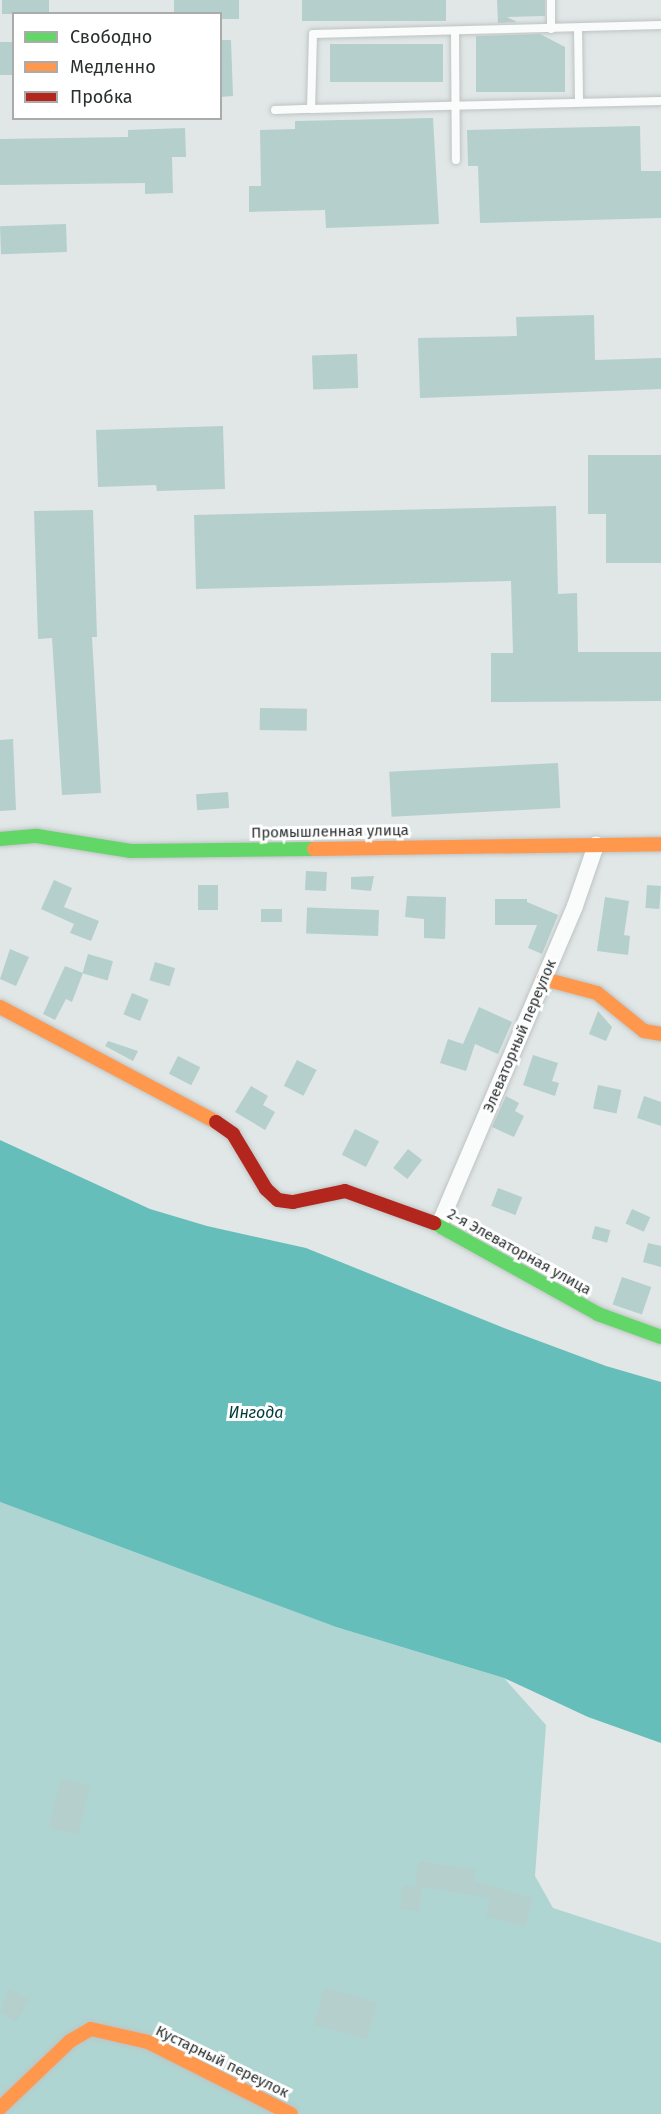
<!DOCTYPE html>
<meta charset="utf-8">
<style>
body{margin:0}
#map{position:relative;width:661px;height:2114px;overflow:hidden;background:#e0e7e6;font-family:"Fira Sans",sans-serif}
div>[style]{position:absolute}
.green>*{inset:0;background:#afd5d2}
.water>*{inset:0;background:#66bebb}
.building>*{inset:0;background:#b5cfcd;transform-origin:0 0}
.roads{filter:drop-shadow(0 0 2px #bec4c3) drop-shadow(0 0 2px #bec4c3)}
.lane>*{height:8px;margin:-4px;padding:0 4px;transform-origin:4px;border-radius:4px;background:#fafbfb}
.street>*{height:16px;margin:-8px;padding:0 8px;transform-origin:8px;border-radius:8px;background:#fafbfb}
.fast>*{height:14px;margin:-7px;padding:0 7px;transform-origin:7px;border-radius:7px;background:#63d668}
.slow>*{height:14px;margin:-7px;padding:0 7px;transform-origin:7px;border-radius:7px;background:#ff974d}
.jam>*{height:14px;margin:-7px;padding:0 7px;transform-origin:7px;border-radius:7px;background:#b3261e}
span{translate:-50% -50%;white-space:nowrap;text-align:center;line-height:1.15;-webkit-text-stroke:6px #fff;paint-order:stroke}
.street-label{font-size:15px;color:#2a2f2f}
.water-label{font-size:16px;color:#013b39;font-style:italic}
.legend{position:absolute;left:12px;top:12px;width:210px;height:108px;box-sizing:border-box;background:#fff;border:2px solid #aaacac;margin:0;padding:8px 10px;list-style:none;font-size:18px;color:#2a2f2f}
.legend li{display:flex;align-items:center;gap:12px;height:30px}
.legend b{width:30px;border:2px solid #aaacac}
</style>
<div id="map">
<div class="green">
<div style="clip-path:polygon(0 1502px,336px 1627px,504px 1678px,546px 1725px,535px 1876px,553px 1908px,661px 1943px,661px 2114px,0 2114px)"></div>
</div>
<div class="water">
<div style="clip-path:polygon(0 1140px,150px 1209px,207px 1226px,306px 1248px,504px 1328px,606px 1366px,661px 1382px,661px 1743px,588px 1717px,504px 1678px,336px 1627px,0 1502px)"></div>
</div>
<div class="building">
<div style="left:2px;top:0;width:47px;height:14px"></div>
<div style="clip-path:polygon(174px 0,239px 0,239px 19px,220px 19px,220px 14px,174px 14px)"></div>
<div style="left:302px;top:0;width:144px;height:21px"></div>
<div style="clip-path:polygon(497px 0,545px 0,545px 16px,507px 17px,517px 22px,498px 23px)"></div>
<div style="clip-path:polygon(540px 34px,565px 47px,565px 92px,476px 92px,476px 36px)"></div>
<div style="clip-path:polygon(220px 40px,231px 40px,233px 96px,220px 97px)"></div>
<div style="left:0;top:42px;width:14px;height:33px"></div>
<div style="left:330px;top:44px;width:113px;height:38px"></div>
<div style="clip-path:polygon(433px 118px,439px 224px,326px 228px,325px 210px,249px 212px,249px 186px,261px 186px,260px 130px,295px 129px,295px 121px)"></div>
<div style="clip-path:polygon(640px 126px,641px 171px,661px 171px,661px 218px,480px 223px,478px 166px,468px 166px,467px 130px)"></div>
<div style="clip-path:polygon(185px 128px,186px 157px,172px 157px,173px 193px,145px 194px,145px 183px,0 185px,0 139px,128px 137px,128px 130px)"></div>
<div style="left:66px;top:224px;width:28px;height:66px;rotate:88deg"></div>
<div style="clip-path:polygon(594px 315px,595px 360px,661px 358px,661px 389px,420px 398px,418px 338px,517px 336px,516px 317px)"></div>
<div style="left:357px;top:354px;width:34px;height:45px;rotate:88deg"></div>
<div style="clip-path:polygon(223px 426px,225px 489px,157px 491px,156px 485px,98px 487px,96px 430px)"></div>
<div style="clip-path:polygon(588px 455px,661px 455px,661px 563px,606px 563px,606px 514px,588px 514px)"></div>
<div style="clip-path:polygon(556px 506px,558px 594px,577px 593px,578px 652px,661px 652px,661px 701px,491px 702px,491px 653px,513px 653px,511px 581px,196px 589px,194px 515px)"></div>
<div style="clip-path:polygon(93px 510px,97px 637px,92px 637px,101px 793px,62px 795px,52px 638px,38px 639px,34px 511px)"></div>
<div style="left:260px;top:708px;width:47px;height:22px;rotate:1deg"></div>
<div style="clip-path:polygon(13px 739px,16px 810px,0 811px,0 740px)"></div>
<div style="left:558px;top:763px;width:45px;height:169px;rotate:87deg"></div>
<div style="left:228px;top:792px;width:16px;height:32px;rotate:86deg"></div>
<div style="left:306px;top:871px;width:21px;height:19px;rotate:3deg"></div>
<div style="clip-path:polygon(374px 876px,371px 891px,351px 889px,351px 877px)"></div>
<div style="clip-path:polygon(54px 880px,72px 888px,64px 907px,99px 921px,91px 941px,70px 933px,74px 924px,41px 909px)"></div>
<div style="left:198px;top:885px;width:20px;height:25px"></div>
<div style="left:647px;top:885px;width:14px;height:23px;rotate:4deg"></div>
<div style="clip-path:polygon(407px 896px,446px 897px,445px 939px,424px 938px,424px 919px,405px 917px)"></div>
<div style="clip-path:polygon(605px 897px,629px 901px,624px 935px,630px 936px,628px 955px,597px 951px)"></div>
<div style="clip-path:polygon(495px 899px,527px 899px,527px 902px,558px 915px,542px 954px,528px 948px,537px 925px,495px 925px)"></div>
<div style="left:282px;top:909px;width:13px;height:21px;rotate:90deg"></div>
<div style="left:379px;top:910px;width:26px;height:72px;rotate:92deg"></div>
<div style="clip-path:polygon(10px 949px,29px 957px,16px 986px,0 979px)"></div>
<div style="left:88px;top:954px;width:26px;height:20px;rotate:16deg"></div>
<div style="left:155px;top:962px;width:21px;height:19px;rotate:17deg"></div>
<div style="clip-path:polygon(65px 966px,83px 973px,72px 1002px,66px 999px,55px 1020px,43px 1014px)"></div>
<div style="left:132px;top:993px;width:18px;height:23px;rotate:22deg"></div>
<div style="clip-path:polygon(479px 1007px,512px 1022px,498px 1054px,475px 1044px,466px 1071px,440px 1063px,448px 1039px,463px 1044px)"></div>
<div style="clip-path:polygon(598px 1011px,612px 1027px,606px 1041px,589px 1034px)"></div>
<div style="clip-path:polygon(108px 1041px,138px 1051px,133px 1061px,105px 1046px)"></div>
<div style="clip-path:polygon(533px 1055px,558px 1063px,552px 1081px,559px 1083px,555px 1096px,523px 1085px)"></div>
<div style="left:178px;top:1056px;width:25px;height:20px;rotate:27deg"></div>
<div style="left:297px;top:1060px;width:22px;height:29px;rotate:27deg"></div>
<div style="left:598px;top:1085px;width:24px;height:24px;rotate:12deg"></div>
<div style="clip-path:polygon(251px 1086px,268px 1096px,263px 1105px,275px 1112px,265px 1130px,235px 1112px)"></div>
<div style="clip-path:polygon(506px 1096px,519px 1103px,515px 1111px,524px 1116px,514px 1137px,492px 1127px)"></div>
<div style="clip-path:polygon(644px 1096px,661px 1102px,661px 1126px,637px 1118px)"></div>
<div style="left:355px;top:1129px;width:27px;height:29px;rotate:27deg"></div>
<div style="left:408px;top:1149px;width:18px;height:24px;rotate:38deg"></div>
<div style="left:498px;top:1188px;width:26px;height:19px;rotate:21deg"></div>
<div style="left:632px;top:1209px;width:20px;height:16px;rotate:24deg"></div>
<div style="left:595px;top:1226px;width:16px;height:13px;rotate:15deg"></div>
<div style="clip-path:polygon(648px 1243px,661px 1246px,661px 1267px,643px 1262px)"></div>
<div style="clip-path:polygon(522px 1249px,540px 1254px,537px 1264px,520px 1255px)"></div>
<div style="left:622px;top:1277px;width:31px;height:29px;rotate:19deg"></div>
<div style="left:61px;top:1778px;width:30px;height:51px;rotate:14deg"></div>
<div style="clip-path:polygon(419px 1861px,476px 1870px,474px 1881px,533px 1898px,525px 1927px,486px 1916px,491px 1898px,422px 1887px,419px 1912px,400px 1909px,403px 1885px,421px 1887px,415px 1886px)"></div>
<div style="clip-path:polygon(9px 1988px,29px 2000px,16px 2022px,0 2012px)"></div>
<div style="left:324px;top:1988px;width:55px;height:38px;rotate:15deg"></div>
</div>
<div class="roads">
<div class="lane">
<div style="left:551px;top:0;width:29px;rotate:90deg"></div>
<div style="left:661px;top:25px;width:348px;rotate:178.5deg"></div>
<div style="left:313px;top:34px;width:75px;rotate:91.5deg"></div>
<div style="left:311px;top:109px;width:350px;rotate:-1.3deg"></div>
<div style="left:578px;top:28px;width:74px;rotate:89.2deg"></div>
<div style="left:455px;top:31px;width:129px;rotate:89.6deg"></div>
<div style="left:275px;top:110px;width:36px;rotate:-2deg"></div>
</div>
<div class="street">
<div style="left:439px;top:1225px;width:347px;rotate:-66.9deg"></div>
<div style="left:575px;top:906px;width:65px;rotate:-71deg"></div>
</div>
<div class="fast">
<div style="left:0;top:839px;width:37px;rotate:-5deg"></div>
<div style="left:37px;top:836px;width:95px;rotate:9.1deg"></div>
<div style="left:131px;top:851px;width:183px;rotate:-0.6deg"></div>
<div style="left:434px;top:1223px;width:188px;rotate:29deg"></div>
<div style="left:598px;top:1314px;width:67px;rotate:20.1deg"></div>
</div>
<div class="slow">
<div style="left:314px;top:849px;width:347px;rotate:-0.8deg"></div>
<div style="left:544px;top:979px;width:55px;rotate:14.8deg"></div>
<div style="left:597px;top:993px;width:60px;rotate:39deg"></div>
<div style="left:644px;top:1031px;width:17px;rotate:10deg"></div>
<div style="left:0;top:1007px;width:245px;rotate:28deg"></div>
<div style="left:0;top:2108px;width:97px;rotate:-43.7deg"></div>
<div style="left:70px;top:2041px;width:24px;rotate:-30deg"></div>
<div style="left:91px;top:2029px;width:58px;rotate:12.8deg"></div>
<div style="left:148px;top:2042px;width:160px;rotate:26.7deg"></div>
</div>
<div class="jam">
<div style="left:216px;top:1122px;width:21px;rotate:35deg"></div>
<div style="left:233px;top:1134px;width:64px;rotate:59deg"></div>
<div style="left:266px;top:1189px;width:16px;rotate:43deg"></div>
<div style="left:278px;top:1200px;width:15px;rotate:8deg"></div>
<div style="left:293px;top:1202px;width:53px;rotate:-11.9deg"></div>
<div style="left:345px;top:1191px;width:95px;rotate:19.8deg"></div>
</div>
</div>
<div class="street-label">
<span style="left:330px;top:832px;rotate:-1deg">Промышленная улица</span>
<span style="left:520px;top:1036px;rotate:-67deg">Элеваторный переулок</span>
<span style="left:519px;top:1252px;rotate:29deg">2-я Элеваторная улица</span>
<span style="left:222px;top:2062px;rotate:26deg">Кустарный переулок</span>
</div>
<div class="water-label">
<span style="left:256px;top:1413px">Ингода</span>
</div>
<ul class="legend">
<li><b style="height:8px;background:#63d668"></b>Свободно</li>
<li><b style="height:8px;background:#ff974d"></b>Медленно</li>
<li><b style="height:8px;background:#b3261e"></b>Пробка</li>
</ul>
</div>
